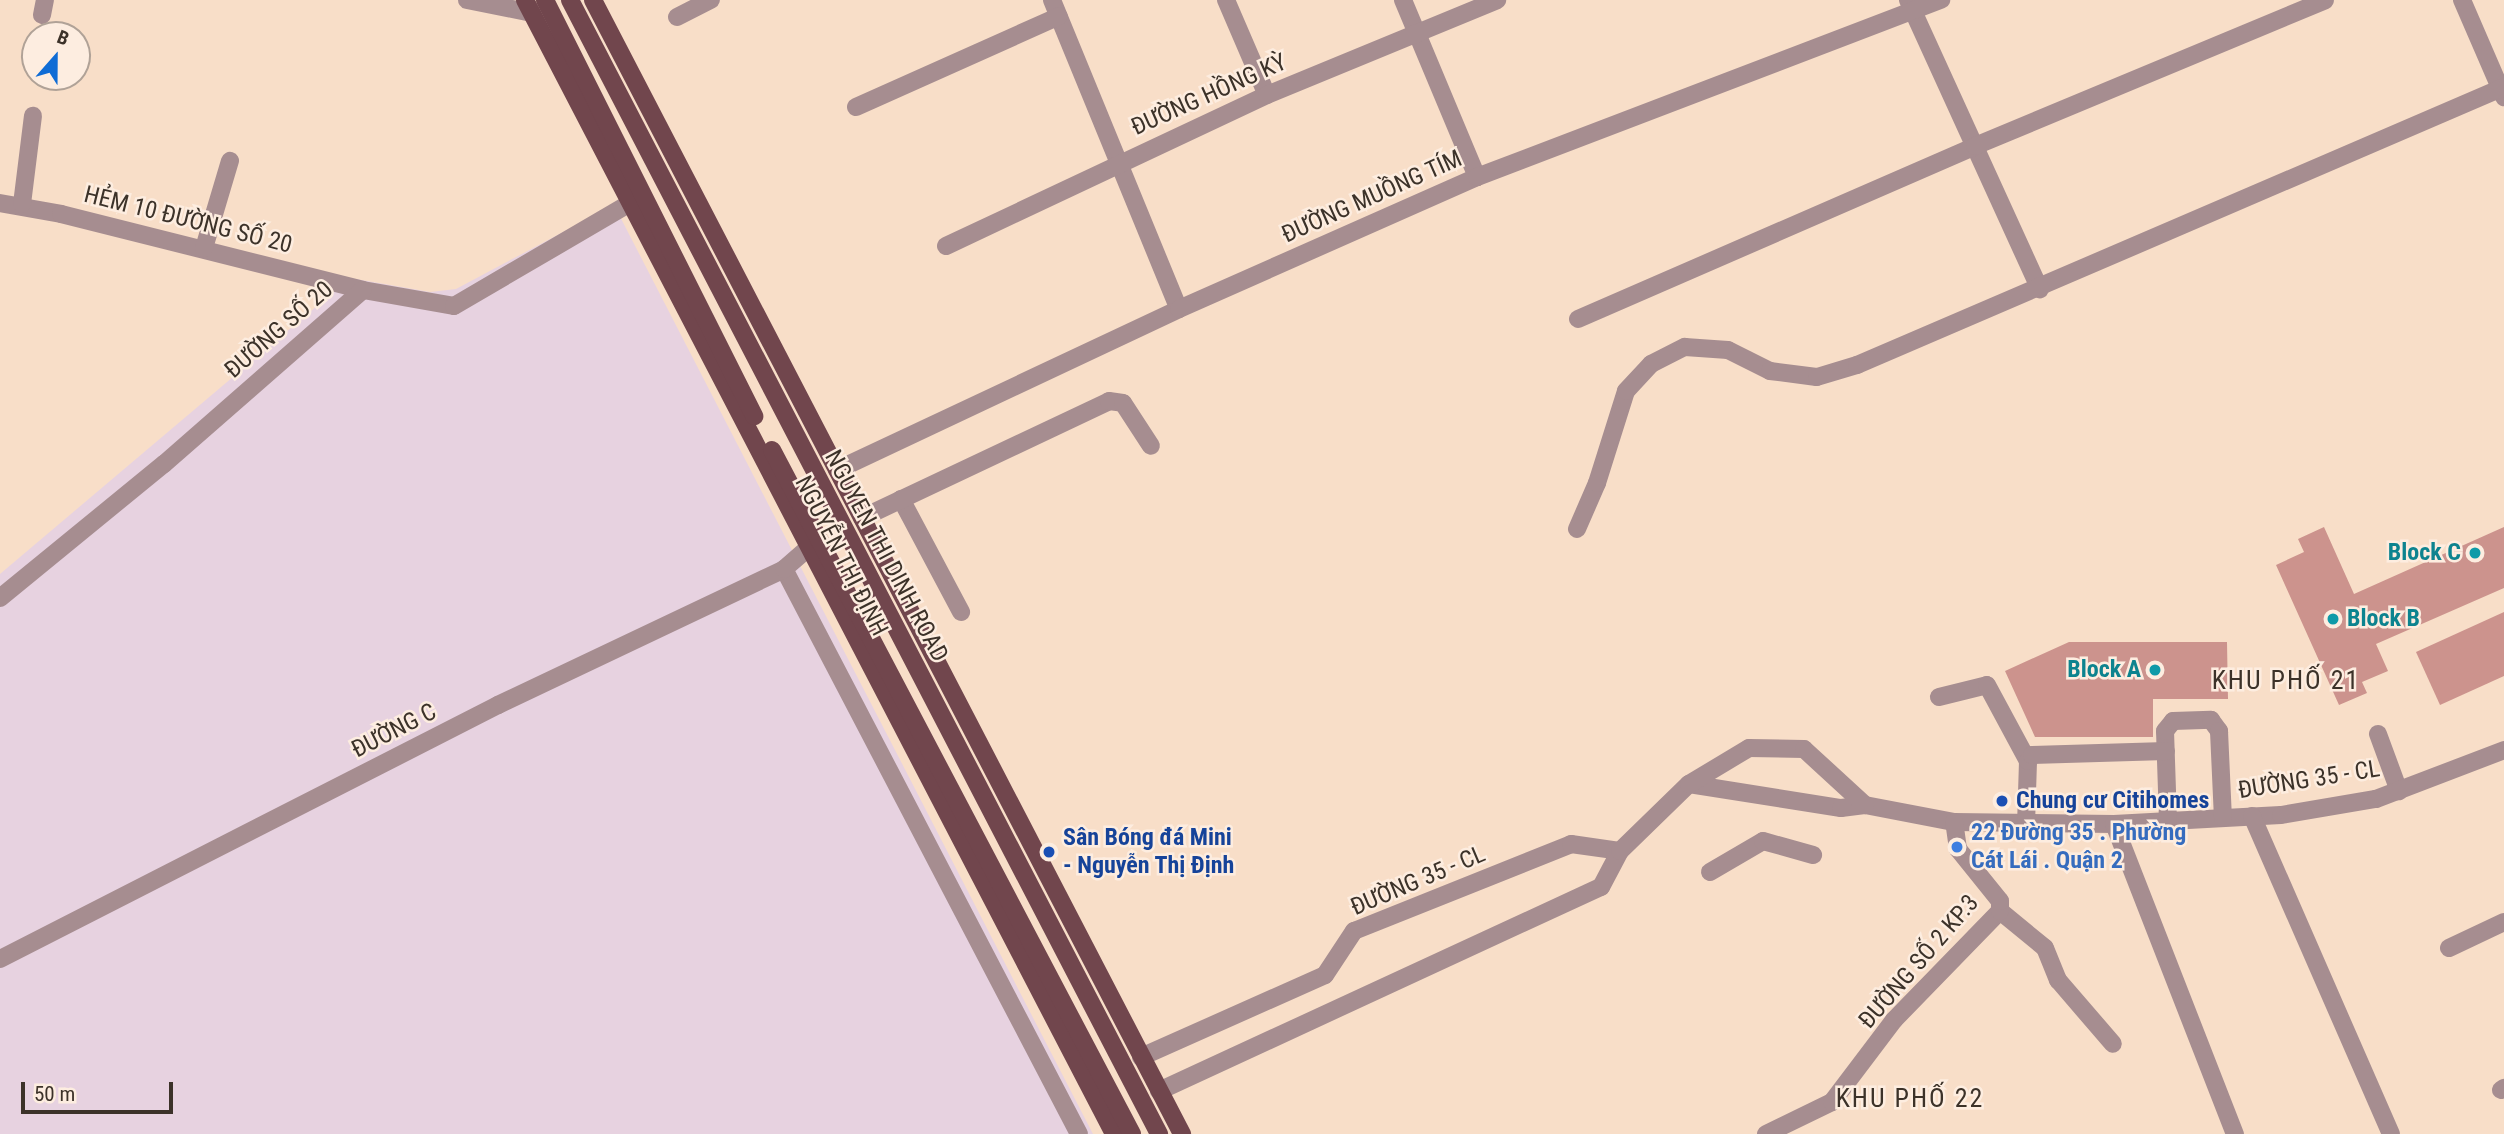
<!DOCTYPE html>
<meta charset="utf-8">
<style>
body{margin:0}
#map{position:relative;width:2504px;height:1134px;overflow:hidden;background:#f8dec8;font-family:"Roboto Condensed",sans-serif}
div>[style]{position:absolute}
.industrial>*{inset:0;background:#e7d2e0}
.building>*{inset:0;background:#cc938d}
.minor>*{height:18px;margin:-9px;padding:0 9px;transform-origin:9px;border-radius:9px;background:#a68d90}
.major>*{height:18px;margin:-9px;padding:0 9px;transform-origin:9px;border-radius:9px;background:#71464d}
.dots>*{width:19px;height:19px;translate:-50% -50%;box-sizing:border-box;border:4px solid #fdede0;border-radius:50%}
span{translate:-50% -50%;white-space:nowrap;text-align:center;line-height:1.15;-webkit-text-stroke:5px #fdede0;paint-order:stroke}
.street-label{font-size:24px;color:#3c3229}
.culture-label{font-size:24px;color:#0d838f;font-weight:700}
.right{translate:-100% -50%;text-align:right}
.left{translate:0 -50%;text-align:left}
.transit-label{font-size:24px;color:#164399;font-weight:700}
.shop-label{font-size:24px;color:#366cbe;font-weight:700}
.neighbourhood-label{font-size:26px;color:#3c3229;letter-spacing:2px}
.north{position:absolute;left:21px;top:21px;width:70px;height:70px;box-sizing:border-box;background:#fdede0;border:2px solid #b0a297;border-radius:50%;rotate:21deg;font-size:19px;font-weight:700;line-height:28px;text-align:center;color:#3c3229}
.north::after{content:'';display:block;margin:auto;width:24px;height:32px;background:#0f6cd5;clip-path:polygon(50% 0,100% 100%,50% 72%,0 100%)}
.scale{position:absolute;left:21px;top:1082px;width:152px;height:32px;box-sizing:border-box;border:4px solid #3c3229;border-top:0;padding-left:9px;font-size:21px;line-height:24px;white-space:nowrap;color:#3c3229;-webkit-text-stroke:5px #fdede0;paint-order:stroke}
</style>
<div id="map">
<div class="industrial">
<div style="clip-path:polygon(614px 205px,1093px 1134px,0 1134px,0 574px,350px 278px,430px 292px,456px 289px)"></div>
</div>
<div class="building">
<div style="clip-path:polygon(2324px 527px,2354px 594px,2504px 527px,2504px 588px,2376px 644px,2388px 671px,2362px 682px,2367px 693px,2339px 705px,2276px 565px,2304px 552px,2298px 539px)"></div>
<div style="clip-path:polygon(2504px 612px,2504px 676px,2440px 705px,2416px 652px)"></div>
<div style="clip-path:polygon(2069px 642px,2227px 642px,2228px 699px,2153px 699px,2153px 737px,2035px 737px,2005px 671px)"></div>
</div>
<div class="minor">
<div style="left:467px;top:0;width:66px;rotate:11.3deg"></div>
<div style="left:1052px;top:0;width:334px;rotate:67.7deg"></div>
<div style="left:1226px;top:0;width:103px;rotate:66.7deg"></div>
<div style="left:1403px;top:0;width:192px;rotate:67.3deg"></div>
<div style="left:1908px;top:0;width:318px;rotate:65.5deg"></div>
<div style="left:2462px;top:0;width:106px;rotate:66.6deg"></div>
<div style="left:42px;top:15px;width:15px;rotate:-79deg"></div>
<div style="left:677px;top:17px;width:38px;rotate:-27deg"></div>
<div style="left:856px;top:107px;width:222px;rotate:-24.1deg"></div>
<div style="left:0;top:203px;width:62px;rotate:10.2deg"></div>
<div style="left:61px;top:214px;width:311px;rotate:14.1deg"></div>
<div style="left:363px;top:290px;width:92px;rotate:10deg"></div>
<div style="left:454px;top:306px;width:204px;rotate:-30.3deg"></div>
<div style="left:22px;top:204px;width:89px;rotate:-82.9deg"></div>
<div style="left:946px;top:246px;width:355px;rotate:-25.2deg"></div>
<div style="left:1267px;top:95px;width:249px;rotate:-22.4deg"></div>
<div style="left:204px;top:248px;width:91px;rotate:-73.4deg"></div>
<div style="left:1578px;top:319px;width:433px;rotate:-23.5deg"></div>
<div style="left:1975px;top:146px;width:379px;rotate:-22.6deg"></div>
<div style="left:837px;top:470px;width:378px;rotate:-25.2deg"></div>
<div style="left:1179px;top:309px;width:326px;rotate:-23.9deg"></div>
<div style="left:1477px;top:177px;width:497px;rotate:-20.9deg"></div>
<div style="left:901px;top:499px;width:128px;rotate:62deg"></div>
<div style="left:862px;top:518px;width:273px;rotate:-25.3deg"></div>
<div style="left:1109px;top:401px;width:14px;rotate:8deg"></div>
<div style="left:1123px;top:403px;width:51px;rotate:56.9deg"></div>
<div style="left:1577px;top:529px;width:50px;rotate:-66.5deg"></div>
<div style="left:1597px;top:483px;width:96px;rotate:-72.5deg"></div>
<div style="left:1626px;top:391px;width:37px;rotate:-47deg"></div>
<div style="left:1651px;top:364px;width:38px;rotate:-27deg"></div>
<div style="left:1685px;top:347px;width:43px;rotate:4deg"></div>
<div style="left:1728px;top:350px;width:47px;rotate:26.6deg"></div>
<div style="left:1770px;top:371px;width:47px;rotate:7.3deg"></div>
<div style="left:1817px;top:377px;width:42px;rotate:-16.7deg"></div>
<div style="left:1857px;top:365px;width:704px;rotate:-23.25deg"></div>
<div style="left:784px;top:569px;width:637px;rotate:62.43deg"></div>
<div style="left:0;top:598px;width:212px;rotate:-39.3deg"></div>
<div style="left:164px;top:464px;width:264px;rotate:-41.2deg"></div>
<div style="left:1939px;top:697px;width:49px;rotate:-14deg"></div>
<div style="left:1987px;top:685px;width:86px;rotate:61.7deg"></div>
<div style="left:2378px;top:734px;width:61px;rotate:69.8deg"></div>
<div style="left:1689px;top:784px;width:154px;rotate:9deg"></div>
<div style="left:1841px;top:808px;width:24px;rotate:-7deg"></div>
<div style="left:1865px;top:805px;width:91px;rotate:10.8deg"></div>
<div style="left:1954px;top:822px;width:160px;rotate:0.7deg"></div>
<div style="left:2114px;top:824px;width:167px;rotate:-3.1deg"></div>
<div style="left:2281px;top:815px;width:96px;rotate:-9.6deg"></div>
<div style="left:2376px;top:799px;width:137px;rotate:-20.9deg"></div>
<div style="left:2252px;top:816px;width:347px;rotate:66.4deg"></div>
<div style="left:2168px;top:821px;width:90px;rotate:-91.9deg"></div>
<div style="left:2165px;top:731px;width:13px;rotate:-51deg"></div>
<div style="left:2173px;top:721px;width:38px;rotate:-2deg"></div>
<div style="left:2211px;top:720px;width:14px;rotate:54deg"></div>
<div style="left:2219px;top:731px;width:87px;rotate:87.4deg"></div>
<div style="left:2114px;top:824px;width:333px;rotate:68.7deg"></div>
<div style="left:2026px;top:825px;width:64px;rotate:-88.2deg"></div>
<div style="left:2028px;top:761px;width:7px;rotate:-56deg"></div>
<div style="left:2032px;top:755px;width:134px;rotate:-1.7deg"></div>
<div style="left:1710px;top:872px;width:61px;rotate:-30.3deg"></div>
<div style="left:1763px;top:841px;width:52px;rotate:15.6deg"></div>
<div style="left:2000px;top:911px;width:58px;rotate:39.4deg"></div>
<div style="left:2045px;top:948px;width:35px;rotate:68deg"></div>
<div style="left:2058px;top:980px;width:84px;rotate:49.3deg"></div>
<div style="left:2449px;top:948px;width:61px;rotate:-25.3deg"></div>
<div style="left:0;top:959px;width:559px;rotate:-27.02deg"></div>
<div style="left:498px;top:705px;width:317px;rotate:-25.4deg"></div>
<div style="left:784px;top:569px;width:33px;rotate:-41deg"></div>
<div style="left:1141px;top:1057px;width:201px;rotate:-24deg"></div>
<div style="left:1325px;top:975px;width:53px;rotate:-56.6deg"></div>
<div style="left:1354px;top:931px;width:234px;rotate:-21.8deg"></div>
<div style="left:1571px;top:844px;width:49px;rotate:8.1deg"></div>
<div style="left:2501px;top:1090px;width:4px;rotate:-34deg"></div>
<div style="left:1159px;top:1091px;width:487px;rotate:-24.8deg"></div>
<div style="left:1601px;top:887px;width:41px;rotate:-62.2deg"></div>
<div style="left:1620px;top:851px;width:96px;rotate:-44.2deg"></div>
<div style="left:1689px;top:784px;width:70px;rotate:-31deg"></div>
<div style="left:1749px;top:748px;width:55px;rotate:1deg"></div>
<div style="left:1804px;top:749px;width:83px;rotate:42.6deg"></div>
<div style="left:1766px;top:1134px;width:73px;rotate:-25.9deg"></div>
<div style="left:1832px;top:1102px;width:103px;rotate:-52.9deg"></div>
<div style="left:1894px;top:1020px;width:152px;rotate:-45.8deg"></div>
<div style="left:2000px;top:911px;width:10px;rotate:-90deg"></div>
<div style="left:2000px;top:901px;width:67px;rotate:-128.9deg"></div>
<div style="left:1958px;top:849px;width:27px;rotate:-98deg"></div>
</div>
<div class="major">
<div style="left:525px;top:0;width:1278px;rotate:62.55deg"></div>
<div style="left:545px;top:0;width:466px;rotate:63.3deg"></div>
<div style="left:570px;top:0;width:1278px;rotate:62.55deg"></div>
<div style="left:593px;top:0;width:1278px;rotate:62.55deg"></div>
<div style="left:772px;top:450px;width:773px;rotate:62.24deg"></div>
</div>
<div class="dots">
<div style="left:2475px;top:553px;background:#0f9aa8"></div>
<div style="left:2333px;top:619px;background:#0f9aa8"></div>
<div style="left:2155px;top:670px;background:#0f9aa8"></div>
<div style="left:2002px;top:801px;background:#1a4fb4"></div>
<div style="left:1957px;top:847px;background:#3f7fe0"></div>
<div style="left:1049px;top:852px;background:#1a4fb4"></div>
</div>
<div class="street-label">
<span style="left:1209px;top:95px;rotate:-24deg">ĐƯỜNG HỒNG KỲ</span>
<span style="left:1372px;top:197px;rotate:-24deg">ĐƯỜNG MUỒNG TÍM</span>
<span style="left:188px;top:220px;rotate:14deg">HẺM 10 ĐƯỜNG SỐ 20</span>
<span style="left:279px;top:330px;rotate:-41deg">ĐƯỜNG SỐ 20</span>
<span style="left:841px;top:556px;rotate:63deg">NGUYỄN THỊ ĐỊNH</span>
<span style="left:886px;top:556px;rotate:62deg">NGUYEN THI DINH ROAD</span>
<span style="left:394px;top:731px;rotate:-27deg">ĐƯỜNG C</span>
<span style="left:2309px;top:780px;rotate:-9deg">ĐƯỜNG 35 - CL</span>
<span style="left:1418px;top:881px;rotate:-23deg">ĐƯỜNG 35 - CL</span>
<span style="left:1919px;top:962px;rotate:-49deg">ĐƯỜNG SỐ 2 KP.3</span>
</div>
<div class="culture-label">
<span class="right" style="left:2461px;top:553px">Block C</span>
<span class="left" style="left:2347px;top:619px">Block B</span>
<span class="right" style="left:2141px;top:670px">Block A</span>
</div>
<div class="transit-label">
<span class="left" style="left:2016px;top:801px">Chung cư Citihomes</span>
<span class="left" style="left:1063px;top:852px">Sân Bóng đá Mini<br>- Nguyễn Thị Định</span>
</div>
<div class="shop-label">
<span class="left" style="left:1971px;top:847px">22 Đường 35 . Phường<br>Cát Lái . Quận 2</span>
</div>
<div class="neighbourhood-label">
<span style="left:2286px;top:681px">KHU PHỐ 21</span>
<span style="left:1910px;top:1099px">KHU PHỐ 22</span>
</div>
<div class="north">B</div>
<div class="scale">50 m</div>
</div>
